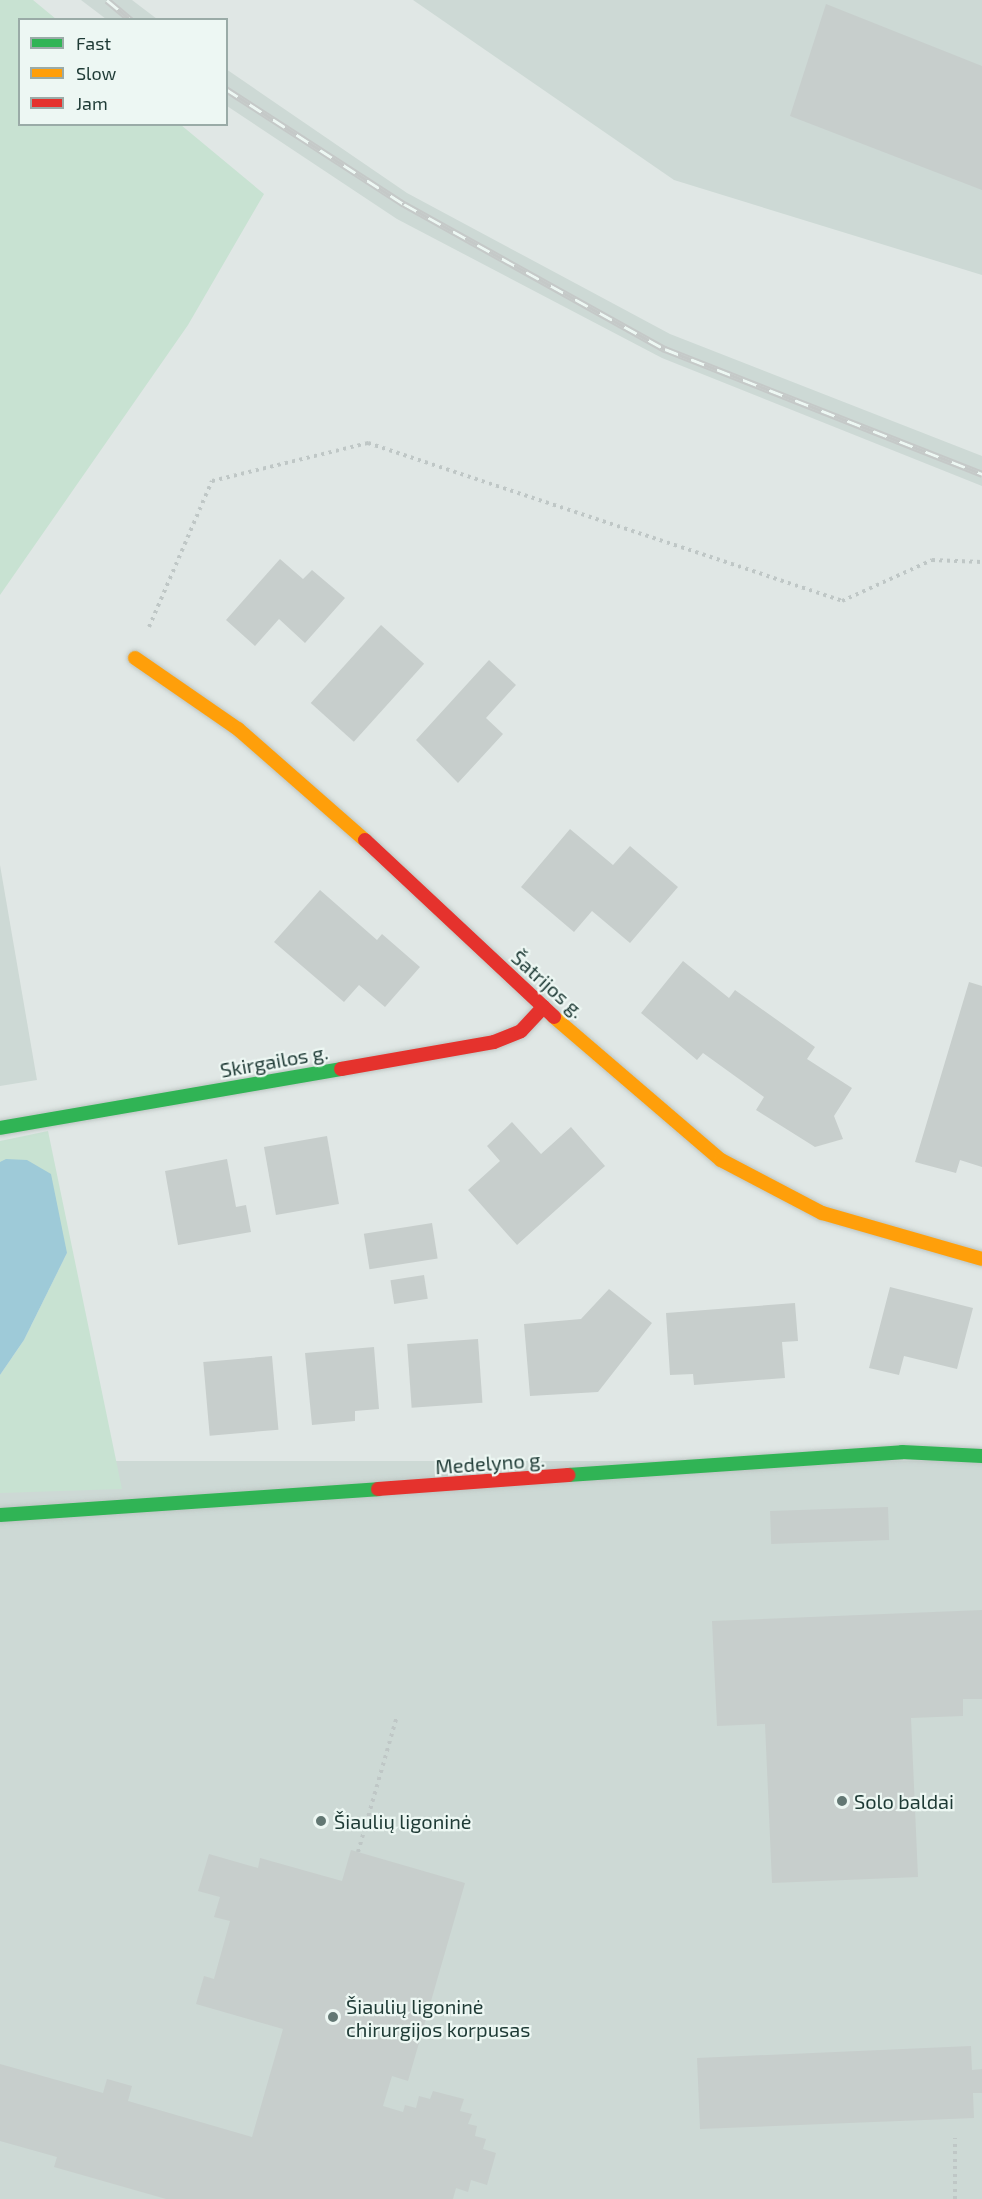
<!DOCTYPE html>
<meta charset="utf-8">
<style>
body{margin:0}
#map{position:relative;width:982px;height:2199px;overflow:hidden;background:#e0e7e5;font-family:"Exo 2",sans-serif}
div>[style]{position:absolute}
.built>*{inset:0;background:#cdd9d5;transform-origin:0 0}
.green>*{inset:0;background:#c8e2d2}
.water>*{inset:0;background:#9ecad8}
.building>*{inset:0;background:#c7cecc;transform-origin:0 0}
.path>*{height:4px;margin-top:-2px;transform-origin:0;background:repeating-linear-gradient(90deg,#bfc7c6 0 3px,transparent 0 7.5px)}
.roads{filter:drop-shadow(0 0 2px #bcc5c2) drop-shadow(0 0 2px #bcc5c2)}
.fast>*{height:14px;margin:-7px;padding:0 7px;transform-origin:7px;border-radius:7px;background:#30b455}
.slow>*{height:14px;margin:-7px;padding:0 7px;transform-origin:7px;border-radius:7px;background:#ff9f0a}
.jam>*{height:14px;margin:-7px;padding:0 7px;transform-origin:7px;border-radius:7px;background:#e5322d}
.rail>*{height:7px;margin-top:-3.5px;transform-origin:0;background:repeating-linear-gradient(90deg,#edf7f3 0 14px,#c5c9c8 0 28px);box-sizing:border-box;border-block:2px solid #c5c9c8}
.dots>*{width:16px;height:16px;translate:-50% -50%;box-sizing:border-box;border:3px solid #edf7f3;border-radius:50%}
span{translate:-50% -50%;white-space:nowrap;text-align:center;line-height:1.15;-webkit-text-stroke:4.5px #edf7f3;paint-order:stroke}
.street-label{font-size:20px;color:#1e3a35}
.poi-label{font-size:20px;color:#1e3a35}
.left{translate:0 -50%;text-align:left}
.legend{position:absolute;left:18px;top:18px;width:210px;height:108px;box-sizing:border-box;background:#edf7f3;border:2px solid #9aaba7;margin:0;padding:8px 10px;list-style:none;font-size:18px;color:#1e3a35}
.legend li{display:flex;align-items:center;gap:12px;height:30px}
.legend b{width:30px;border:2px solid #9aaba7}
</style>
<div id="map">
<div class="built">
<div style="clip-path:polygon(81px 0,132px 0,157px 19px,106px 19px)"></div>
<div style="clip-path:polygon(413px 0,982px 0,982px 275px,674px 180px)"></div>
<div style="clip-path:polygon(226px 69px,407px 193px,670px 334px,982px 456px,982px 486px,662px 358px,397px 219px,227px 106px)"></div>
<div style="clip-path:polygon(0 865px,37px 1080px,0 1086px)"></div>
<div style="left:982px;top:1461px;width:738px;height:983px;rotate:90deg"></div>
</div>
<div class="green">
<div style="clip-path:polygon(0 0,33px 0,56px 19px,20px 20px,20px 124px,181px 125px,264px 194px,188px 325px,0 595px)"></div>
<div style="clip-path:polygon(48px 1131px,122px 1489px,0 1493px,0 1375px,24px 1340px,67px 1253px,0 1162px,0 1141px)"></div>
</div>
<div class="water">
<div style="clip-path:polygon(6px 1159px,27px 1160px,51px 1174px,67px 1253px,24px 1340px,0 1375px,0 1162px)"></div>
</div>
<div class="building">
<div style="clip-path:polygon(826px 4px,982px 66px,982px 190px,790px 116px)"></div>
<div style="clip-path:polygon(280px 559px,303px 579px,312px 570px,345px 598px,305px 643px,279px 619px,255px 646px,226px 620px)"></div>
<div style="left:381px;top:625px;width:58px;height:105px;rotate:42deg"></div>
<div style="clip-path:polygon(489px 660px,516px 685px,486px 718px,503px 734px,458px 783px,416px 740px)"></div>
<div style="clip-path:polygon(570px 829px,613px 865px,630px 846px,678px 887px,630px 943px,592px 911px,574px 932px,521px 887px)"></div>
<div style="clip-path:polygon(320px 890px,377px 940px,382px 934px,420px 967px,385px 1007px,359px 985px,344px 1002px,274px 942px)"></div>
<div style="clip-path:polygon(683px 961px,729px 998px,735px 990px,815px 1047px,807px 1059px,852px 1088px,834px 1116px,843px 1139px,815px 1147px,756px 1110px,764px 1097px,703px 1053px,697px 1060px,641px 1013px)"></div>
<div style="clip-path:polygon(969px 982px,982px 986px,982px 1167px,960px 1160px,956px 1173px,915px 1162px)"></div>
<div style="clip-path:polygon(512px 1122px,541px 1154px,571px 1127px,605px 1166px,517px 1245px,468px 1190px,500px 1161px,487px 1146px)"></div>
<div style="left:327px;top:1136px;width:69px;height:64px;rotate:80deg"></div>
<div style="clip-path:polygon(227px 1159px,236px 1207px,246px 1205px,251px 1232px,178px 1245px,165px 1171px)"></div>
<div style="left:432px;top:1223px;width:36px;height:69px;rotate:81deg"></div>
<div style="left:424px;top:1275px;width:24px;height:34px;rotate:81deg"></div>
<div style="clip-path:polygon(890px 1287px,973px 1308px,957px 1369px,904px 1356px,899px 1375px,869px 1368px)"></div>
<div style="clip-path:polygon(609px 1289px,652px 1323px,598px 1392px,530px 1396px,524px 1324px,581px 1319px)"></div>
<div style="clip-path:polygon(795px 1303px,798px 1341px,782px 1342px,785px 1378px,694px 1385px,693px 1374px,670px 1375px,666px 1313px)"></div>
<div style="left:478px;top:1339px;width:64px;height:71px;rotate:86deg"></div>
<div style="clip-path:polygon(374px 1347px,379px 1409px,355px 1411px,355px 1421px,312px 1425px,305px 1353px)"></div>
<div style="left:272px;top:1356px;width:74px;height:69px;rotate:85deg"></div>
<div style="left:888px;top:1507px;width:33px;height:118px;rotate:88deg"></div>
<div style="clip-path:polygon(982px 1610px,982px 1699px,963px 1699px,963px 1716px,911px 1718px,918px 1877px,772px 1883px,765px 1724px,717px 1726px,712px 1621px)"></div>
<div style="clip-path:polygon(351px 1850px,465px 1883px,408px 2081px,392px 2076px,383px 2106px,403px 2112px,405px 2105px,416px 2108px,419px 2096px,430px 2099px,433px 2091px,464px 2099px,460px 2111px,472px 2114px,468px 2124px,477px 2126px,475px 2136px,486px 2139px,483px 2149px,496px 2153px,487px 2185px,471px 2180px,468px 2192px,456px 2188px,453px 2199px,166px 2199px,54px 2167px,57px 2157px,0 2141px,0 2064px,103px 2093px,107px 2079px,132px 2086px,128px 2101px,252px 2137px,283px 2029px,196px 2004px,204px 1976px,214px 1979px,230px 1921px,214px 1917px,220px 1897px,198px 1891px,209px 1854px,258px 1868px,260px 1858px,342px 1881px)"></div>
<div style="clip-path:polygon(971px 2046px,972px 2070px,982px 2069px,982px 2093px,973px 2093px,974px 2118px,700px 2129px,697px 2058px)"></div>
</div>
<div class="path">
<div style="left:149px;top:627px;width:159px;rotate:-66.7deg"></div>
<div style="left:212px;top:481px;width:161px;rotate:-13.7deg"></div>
<div style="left:368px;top:443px;width:500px;rotate:18.4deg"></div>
<div style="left:842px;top:601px;width:99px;rotate:-24.5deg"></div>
<div style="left:932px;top:560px;width:50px;rotate:2.3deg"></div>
<div style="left:358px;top:1852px;width:141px;rotate:-74deg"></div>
<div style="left:955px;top:2199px;width:61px;rotate:-90deg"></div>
</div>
<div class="roads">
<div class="fast">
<div style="left:0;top:1128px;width:346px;rotate:-9.8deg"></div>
<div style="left:568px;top:1475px;width:335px;rotate:-3.9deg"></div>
<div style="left:902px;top:1452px;width:80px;rotate:2.9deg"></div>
<div style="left:0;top:1515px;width:379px;rotate:-3.9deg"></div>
</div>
<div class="slow">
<div style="left:135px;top:658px;width:125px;rotate:34.6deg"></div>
<div style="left:238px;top:729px;width:169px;rotate:41.2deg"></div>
<div style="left:554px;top:1017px;width:220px;rotate:40.6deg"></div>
<div style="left:721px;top:1160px;width:114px;rotate:27.7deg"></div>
<div style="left:822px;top:1213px;width:166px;rotate:16deg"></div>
</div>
<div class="jam">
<div style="left:365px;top:840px;width:259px;rotate:43.1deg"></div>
<div style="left:341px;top:1069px;width:155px;rotate:-10deg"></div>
<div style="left:494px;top:1042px;width:29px;rotate:-22deg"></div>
<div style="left:521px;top:1031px;width:33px;rotate:-47deg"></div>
<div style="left:378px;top:1489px;width:191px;rotate:-4.2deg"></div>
</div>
</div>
<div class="rail">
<div style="left:107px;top:0;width:31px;rotate:40deg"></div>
<div style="left:226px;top:89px;width:212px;rotate:32.9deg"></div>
<div style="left:404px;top:204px;width:299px;rotate:29.1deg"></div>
<div style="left:665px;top:349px;width:341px;rotate:21.5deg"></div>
</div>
<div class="dots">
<div style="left:842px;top:1801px;background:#627773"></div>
<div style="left:321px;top:1821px;background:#627773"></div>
<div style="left:333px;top:2017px;background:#627773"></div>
</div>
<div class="street-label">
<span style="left:548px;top:984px;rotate:42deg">Šatrijos g.</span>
<span style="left:274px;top:1061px;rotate:-10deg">Skirgailos g.</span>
<span style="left:490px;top:1463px;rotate:-4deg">Medelyno g.</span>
</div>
<div class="poi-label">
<span class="left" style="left:854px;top:1801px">Solo baldai</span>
<span class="left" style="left:334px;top:1821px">Šiaulių ligoninė</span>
<span class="left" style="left:346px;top:2018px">Šiaulių ligoninė<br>chirurgijos korpusas</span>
</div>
<ul class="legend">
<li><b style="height:8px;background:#30b455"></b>Fast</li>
<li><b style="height:8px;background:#ff9f0a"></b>Slow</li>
<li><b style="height:8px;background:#e5322d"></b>Jam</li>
</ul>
</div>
